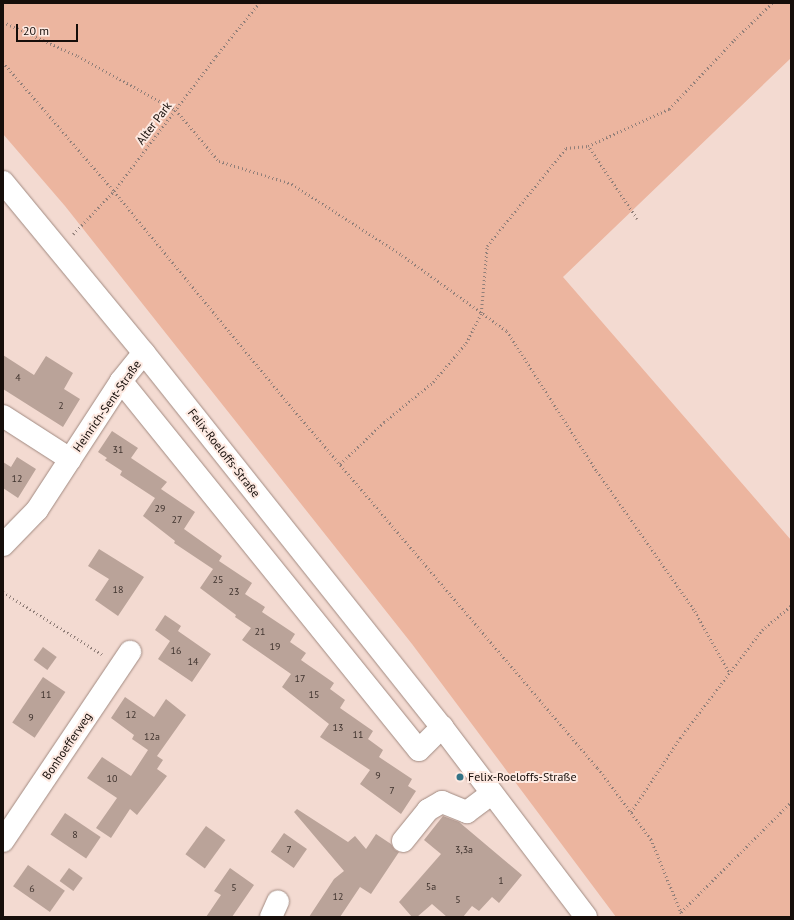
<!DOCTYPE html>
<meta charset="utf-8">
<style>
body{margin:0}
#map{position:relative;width:794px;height:920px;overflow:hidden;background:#f3dad1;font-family:"PT Sans",sans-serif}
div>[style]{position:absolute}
.green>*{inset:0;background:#ecb59f}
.building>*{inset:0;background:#baa399;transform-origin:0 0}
.path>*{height:2.5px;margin-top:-1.25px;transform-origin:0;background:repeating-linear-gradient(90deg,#917f79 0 1px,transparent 0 4px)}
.roads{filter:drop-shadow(0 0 1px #a18a81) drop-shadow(0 0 1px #a18a81)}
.minor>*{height:22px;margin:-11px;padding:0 11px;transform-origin:11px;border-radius:11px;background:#fff}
.dots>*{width:11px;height:11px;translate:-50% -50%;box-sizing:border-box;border:2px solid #fde9e1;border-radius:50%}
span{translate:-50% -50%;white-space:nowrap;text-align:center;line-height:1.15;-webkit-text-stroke:4px #fde9e1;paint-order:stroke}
.number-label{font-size:10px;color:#3f332e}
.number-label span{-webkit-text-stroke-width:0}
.street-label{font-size:12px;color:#160e0a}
.poi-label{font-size:12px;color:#160e0a}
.left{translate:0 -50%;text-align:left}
.frame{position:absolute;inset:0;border:4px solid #160e0a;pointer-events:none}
.scale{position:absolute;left:16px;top:24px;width:62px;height:18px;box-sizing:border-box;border:2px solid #160e0a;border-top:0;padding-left:5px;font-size:12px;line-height:14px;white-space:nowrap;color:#160e0a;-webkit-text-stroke:3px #fde9e1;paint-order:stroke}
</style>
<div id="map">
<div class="green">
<div style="clip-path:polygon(3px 3px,791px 3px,791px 58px,563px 277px,791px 540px,791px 917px,616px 917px,412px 644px,65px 206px,3px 134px)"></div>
</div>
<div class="building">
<div style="clip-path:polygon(3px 355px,34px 375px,46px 356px,73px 373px,64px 389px,80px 399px,63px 427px,3px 389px)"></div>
<div style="clip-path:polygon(112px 431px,138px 448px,131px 458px,167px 482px,161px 489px,195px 512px,184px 529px,222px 556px,219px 561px,252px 583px,245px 594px,265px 607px,262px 612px,295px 634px,290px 642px,306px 653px,301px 660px,334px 683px,330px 689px,345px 700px,340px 708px,373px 731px,368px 739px,383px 750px,379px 757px,412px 779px,408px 786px,416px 791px,401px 814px,360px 784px,370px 770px,320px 737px,329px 724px,282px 687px,291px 674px,242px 640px,251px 628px,235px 617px,236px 615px,200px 588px,213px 569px,174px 543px,175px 541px,143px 516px,155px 498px,120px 475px,122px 471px,105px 460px,107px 458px,98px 452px)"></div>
<div style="clip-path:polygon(17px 457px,36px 469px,18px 498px,3px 488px,3px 462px,11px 467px)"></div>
<div style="clip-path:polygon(99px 549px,144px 577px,118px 616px,95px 600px,109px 579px,88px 566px)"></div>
<div style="clip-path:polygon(165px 615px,181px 626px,178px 631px,211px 654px,192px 682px,158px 659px,170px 641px,155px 630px)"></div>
<div style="left:43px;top:647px;width:17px;height:16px;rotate:36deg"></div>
<div style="left:43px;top:677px;width:27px;height:55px;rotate:34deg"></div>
<div style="clip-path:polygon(125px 697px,154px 717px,166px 699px,186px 715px,157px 756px,163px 760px,157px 769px,167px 776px,137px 815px,130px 809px,111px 838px,96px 828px,117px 798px,87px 778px,102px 757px,131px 776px,148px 750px,132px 739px,134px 735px,111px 718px)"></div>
<div style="clip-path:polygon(297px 809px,348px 842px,355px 836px,366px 849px,376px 834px,391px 844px,395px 850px,399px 852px,371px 894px,360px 887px,340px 917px,309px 917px,334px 879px,344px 871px,294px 812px)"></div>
<div style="left:65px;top:813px;width:43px;height:26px;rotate:34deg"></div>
<div style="clip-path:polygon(443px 816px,459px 822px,522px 875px,499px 903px,492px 897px,479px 911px,472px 906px,463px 917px,447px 917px,432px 904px,417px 917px,412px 917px,399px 902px,441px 854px,424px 840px)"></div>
<div style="left:206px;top:826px;width:24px;height:35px;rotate:36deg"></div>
<div style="left:284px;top:833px;width:28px;height:23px;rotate:35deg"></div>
<div style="left:28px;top:865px;width:45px;height:26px;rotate:35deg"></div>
<div style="left:69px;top:868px;width:17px;height:16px;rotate:36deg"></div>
<div style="clip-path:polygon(230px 868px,254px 885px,232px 917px,206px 917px,221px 895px,214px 891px)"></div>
</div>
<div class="path">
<div style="left:3px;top:22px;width:82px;rotate:24.4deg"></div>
<div style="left:78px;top:56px;width:112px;rotate:28.9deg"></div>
<div style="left:176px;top:110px;width:67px;rotate:49.9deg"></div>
<div style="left:219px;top:161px;width:77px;rotate:17.5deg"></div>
<div style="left:292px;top:184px;width:131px;rotate:32.8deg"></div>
<div style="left:402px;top:255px;width:130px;rotate:35.9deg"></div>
<div style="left:507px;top:331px;width:166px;rotate:57.3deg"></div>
<div style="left:597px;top:471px;width:171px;rotate:55deg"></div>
<div style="left:695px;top:611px;width:70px;rotate:60.9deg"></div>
<div style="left:3px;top:62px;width:170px;rotate:49.3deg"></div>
<div style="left:114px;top:191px;width:283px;rotate:50.6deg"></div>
<div style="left:294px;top:410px;width:470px;rotate:49.7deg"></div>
<div style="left:598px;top:768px;width:89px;rotate:53.3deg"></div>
<div style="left:651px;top:839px;width:79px;rotate:67.7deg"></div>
<div style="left:681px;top:912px;width:156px;rotate:-45deg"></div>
<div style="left:637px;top:219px;width:88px;rotate:-123.9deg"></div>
<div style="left:588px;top:146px;width:89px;rotate:-24.6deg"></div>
<div style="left:669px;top:109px;width:95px;rotate:-46.7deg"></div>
<div style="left:734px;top:40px;width:53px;rotate:-44.2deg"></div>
<div style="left:73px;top:234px;width:59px;rotate:-46.4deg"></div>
<div style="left:114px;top:191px;width:169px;rotate:-52.9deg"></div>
<div style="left:216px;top:56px;width:68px;rotate:-50.9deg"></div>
<div style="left:340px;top:464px;width:61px;rotate:-43.7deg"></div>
<div style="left:384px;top:422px;width:63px;rotate:-39.2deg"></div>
<div style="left:433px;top:382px;width:51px;rotate:-49.8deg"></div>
<div style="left:466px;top:343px;width:34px;rotate:-63deg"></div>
<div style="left:481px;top:313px;width:67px;rotate:-84.9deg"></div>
<div style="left:487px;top:246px;width:126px;rotate:-51.1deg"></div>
<div style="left:566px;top:148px;width:22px;rotate:-5deg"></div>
<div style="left:3px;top:592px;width:118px;rotate:32.2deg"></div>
<div style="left:631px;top:812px;width:89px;rotate:-56.5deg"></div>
<div style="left:680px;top:738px;width:136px;rotate:-52.8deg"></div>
<div style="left:762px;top:630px;width:38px;rotate:-40deg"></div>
<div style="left:681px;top:912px;width:5px;rotate:68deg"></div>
</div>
<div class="roads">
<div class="minor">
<div style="left:3px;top:182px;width:222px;rotate:50.5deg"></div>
<div style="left:144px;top:353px;width:478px;rotate:51.5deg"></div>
<div style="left:442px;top:727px;width:238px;rotate:52.8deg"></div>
<div style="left:121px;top:381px;width:474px;rotate:51.1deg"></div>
<div style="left:419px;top:750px;width:33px;rotate:-45deg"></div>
<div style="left:3px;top:416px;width:80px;rotate:32.7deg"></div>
<div style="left:3px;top:545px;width:49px;rotate:-45.8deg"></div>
<div style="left:37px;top:510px;width:154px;rotate:-56.9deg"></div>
<div style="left:121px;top:381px;width:36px;rotate:-51deg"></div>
<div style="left:3px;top:841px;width:228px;rotate:-56.1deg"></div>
<div style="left:403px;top:841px;width:40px;rotate:-51deg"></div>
<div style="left:428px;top:810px;width:16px;rotate:-30deg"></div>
<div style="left:442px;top:802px;width:27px;rotate:22deg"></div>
<div style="left:467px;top:812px;width:31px;rotate:-37deg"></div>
<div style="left:271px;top:917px;width:17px;rotate:-66deg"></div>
</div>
</div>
<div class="dots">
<div style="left:460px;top:777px;background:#337487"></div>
</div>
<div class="number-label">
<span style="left:18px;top:378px">4</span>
<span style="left:61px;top:406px">2</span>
<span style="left:118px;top:450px">31</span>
<span style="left:17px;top:479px">12</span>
<span style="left:160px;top:509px">29</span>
<span style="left:177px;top:520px">27</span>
<span style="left:218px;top:580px">25</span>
<span style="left:118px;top:590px">18</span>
<span style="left:234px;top:592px">23</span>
<span style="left:260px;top:632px">21</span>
<span style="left:275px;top:647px">19</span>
<span style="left:176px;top:651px">16</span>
<span style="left:193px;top:662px">14</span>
<span style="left:300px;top:679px">17</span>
<span style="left:46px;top:695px">11</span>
<span style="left:314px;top:695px">15</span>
<span style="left:131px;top:715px">12</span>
<span style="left:31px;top:718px">9</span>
<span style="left:338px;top:728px">13</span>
<span style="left:358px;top:735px">11</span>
<span style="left:152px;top:737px">12a</span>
<span style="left:378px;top:776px">9</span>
<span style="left:112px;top:779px">10</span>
<span style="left:392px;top:791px">7</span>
<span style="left:75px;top:835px">8</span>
<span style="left:289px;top:850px">7</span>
<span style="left:464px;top:850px">3,3a</span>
<span style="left:501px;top:881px">1</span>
<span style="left:431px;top:887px">5a</span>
<span style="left:234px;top:888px">5</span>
<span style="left:32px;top:889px">6</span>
<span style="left:338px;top:897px">12</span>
<span style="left:458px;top:900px">5</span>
</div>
<div class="street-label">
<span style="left:154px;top:123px;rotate:-53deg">Alter Park</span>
<span style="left:107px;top:406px;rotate:-55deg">Heinrich-Sent-Straße</span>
<span style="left:224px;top:453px;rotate:52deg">Felix-Roeloffs-Straße</span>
<span style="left:67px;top:746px;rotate:-56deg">Bonhoefferweg</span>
</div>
<div class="poi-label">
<span class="left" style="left:468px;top:777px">Felix-Roeloffs-Straße</span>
</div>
<div class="frame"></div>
<div class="scale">20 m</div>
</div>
